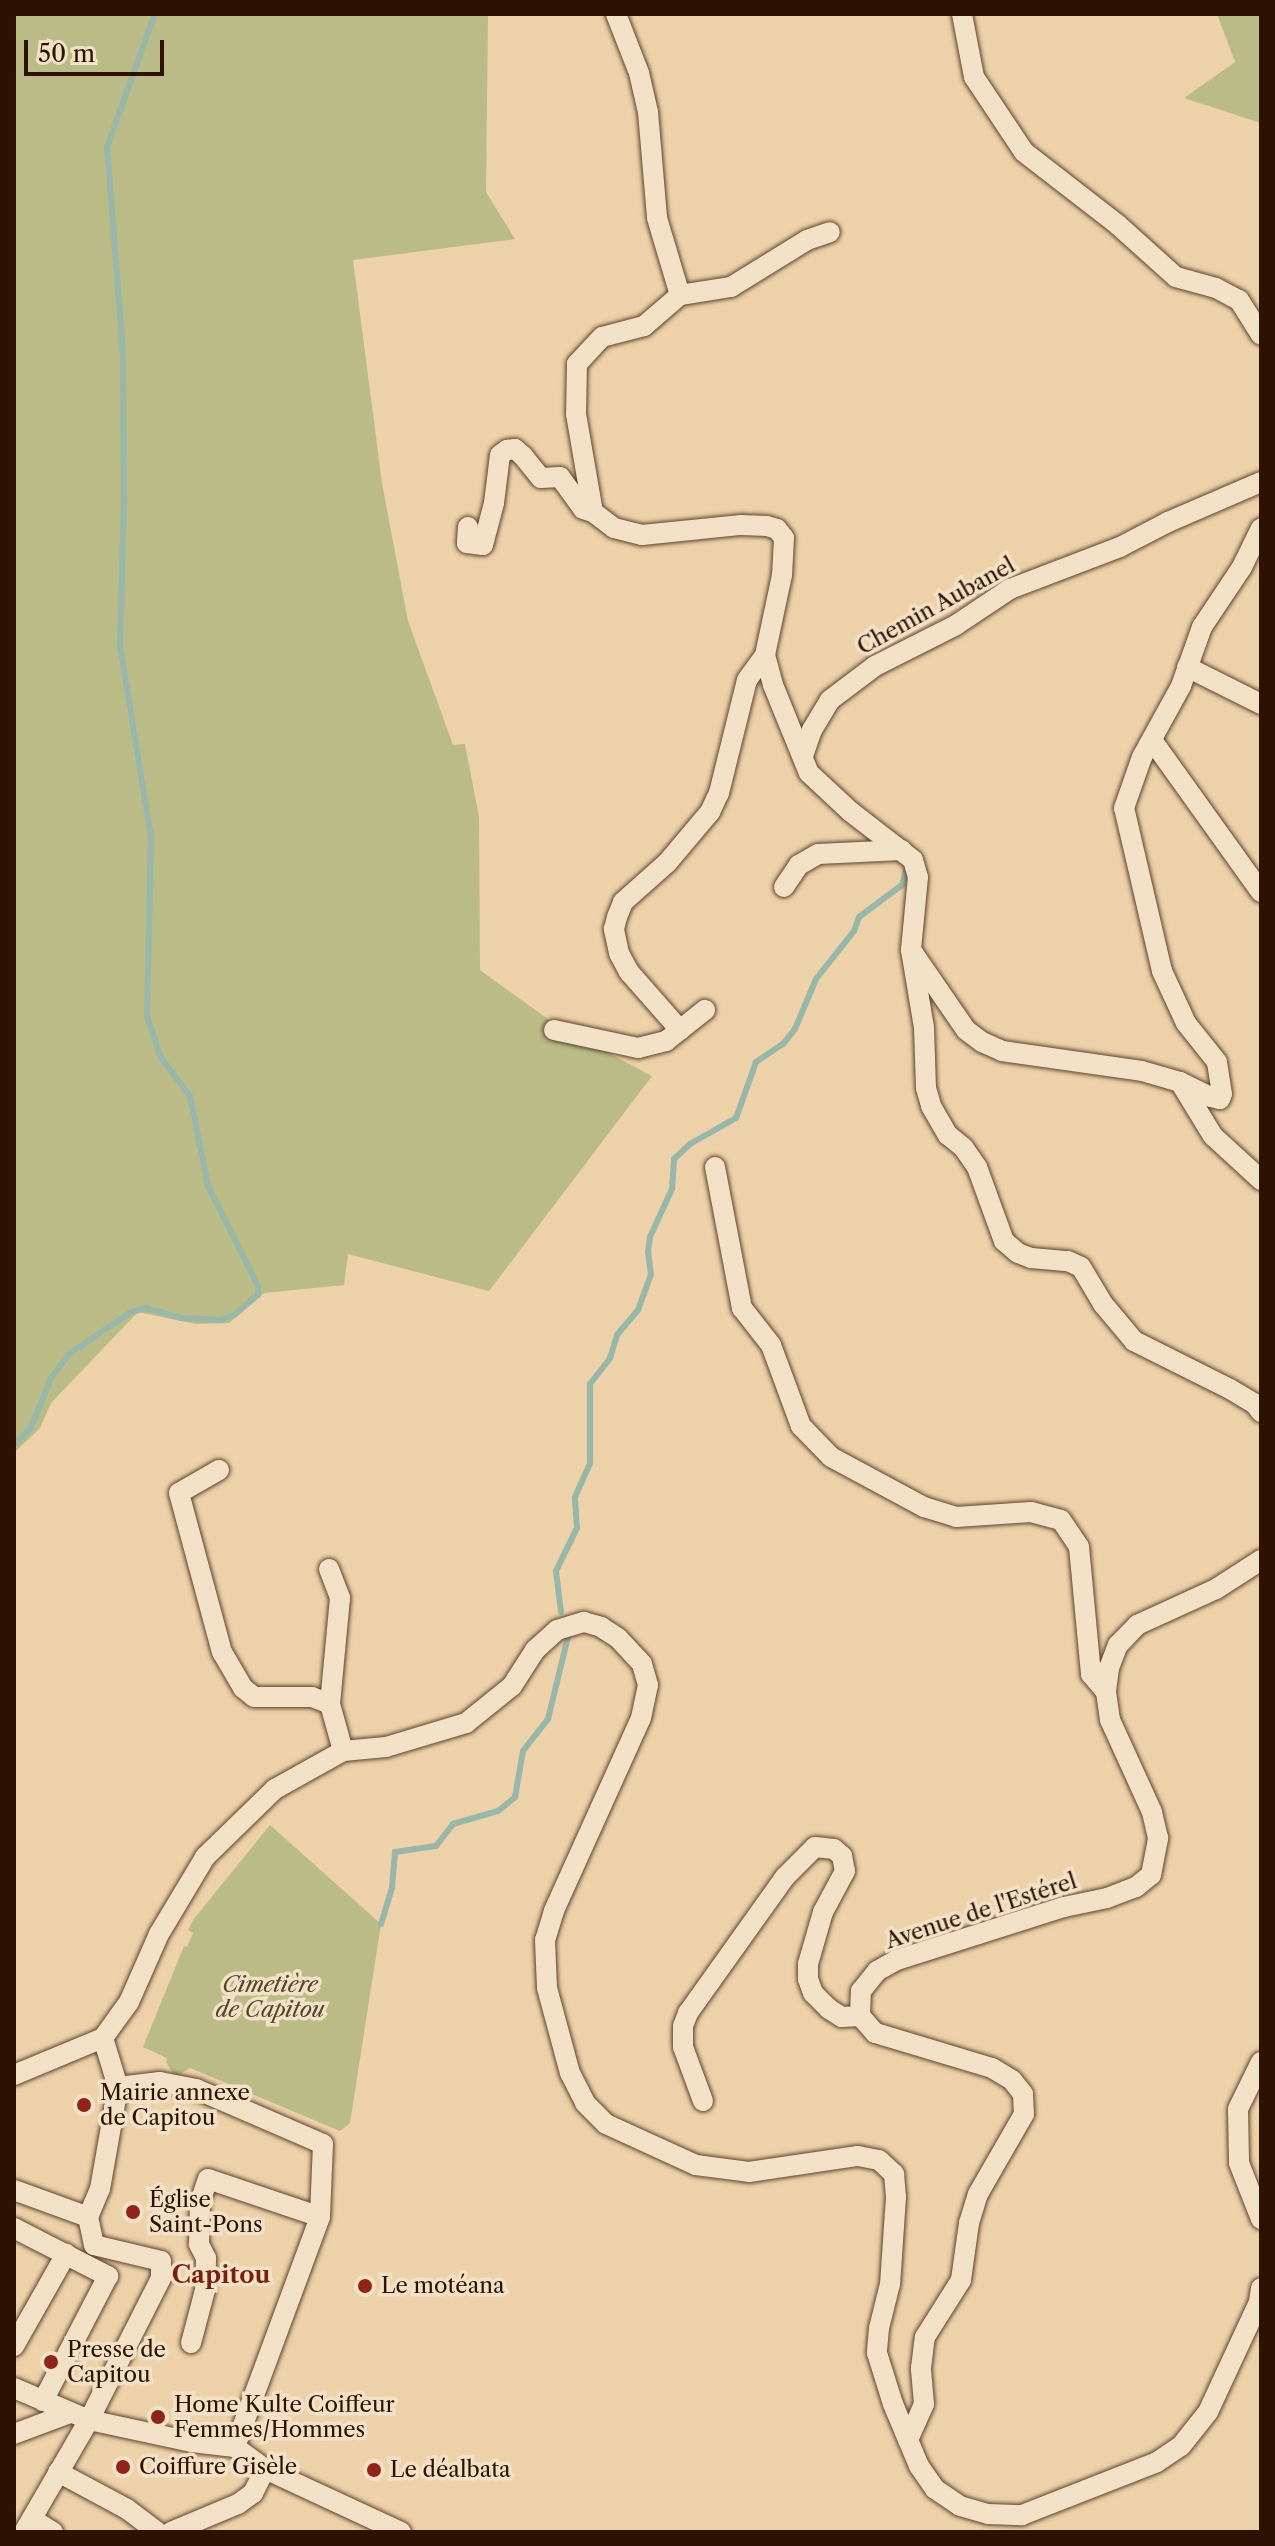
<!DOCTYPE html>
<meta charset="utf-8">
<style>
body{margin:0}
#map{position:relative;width:1275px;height:2546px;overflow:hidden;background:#edd1a9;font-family:"Libre Caslon Text",serif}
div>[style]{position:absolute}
.green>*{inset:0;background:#babb86}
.stream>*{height:6px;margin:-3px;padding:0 3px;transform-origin:3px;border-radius:3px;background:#99b7a8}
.roads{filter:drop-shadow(0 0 2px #5d422b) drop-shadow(0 0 2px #5d422b)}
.street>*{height:20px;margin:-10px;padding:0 10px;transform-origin:10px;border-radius:10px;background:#f3e1c7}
.dots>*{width:22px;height:22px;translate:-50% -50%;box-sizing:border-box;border:4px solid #f3e1c7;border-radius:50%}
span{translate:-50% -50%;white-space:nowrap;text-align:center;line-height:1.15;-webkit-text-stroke:7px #f3e1c7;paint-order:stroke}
.street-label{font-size:22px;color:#2d1201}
.park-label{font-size:22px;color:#574529;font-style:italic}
.poi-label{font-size:22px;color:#2d1201}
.left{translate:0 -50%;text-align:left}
.neighbourhood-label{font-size:24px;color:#7a1f14;font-weight:700}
.frame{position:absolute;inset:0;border:16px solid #2d1201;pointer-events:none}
.scale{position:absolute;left:24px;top:40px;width:140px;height:36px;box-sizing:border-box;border:4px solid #2d1201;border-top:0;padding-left:10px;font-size:24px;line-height:28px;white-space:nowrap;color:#2d1201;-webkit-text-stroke:6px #f3e1c7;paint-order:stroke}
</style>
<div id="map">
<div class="green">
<div style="clip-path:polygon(14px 14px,488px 14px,486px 192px,515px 239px,353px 260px,382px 483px,408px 621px,453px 745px,465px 744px,479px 817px,480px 970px,559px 1027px,652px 1076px,489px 1291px,348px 1254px,344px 1285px,264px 1293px,229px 1323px,196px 1324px,138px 1312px,51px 1403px,40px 1428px,14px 1453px)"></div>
<div style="clip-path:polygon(1217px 14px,1261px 14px,1261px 123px,1184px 98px,1235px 62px)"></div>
<div style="clip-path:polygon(270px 1825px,381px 1924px,350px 2123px,340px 2131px,190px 2068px,175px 2077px,166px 2062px,167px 2058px,143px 2047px,184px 1946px,187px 1947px,193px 1933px,188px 1930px,193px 1920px)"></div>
</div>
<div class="stream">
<div style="left:14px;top:1445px;width:24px;rotate:-45deg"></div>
<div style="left:31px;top:1428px;width:54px;rotate:-68.2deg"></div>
<div style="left:51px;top:1378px;width:30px;rotate:-53deg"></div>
<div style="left:69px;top:1354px;width:75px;rotate:-34.1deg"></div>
<div style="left:131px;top:1312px;width:16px;rotate:-15deg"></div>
<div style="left:146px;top:1308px;width:37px;rotate:16deg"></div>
<div style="left:182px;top:1318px;width:39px;rotate:3deg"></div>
<div style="left:221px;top:1320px;width:14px;rotate:-21deg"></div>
<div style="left:234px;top:1315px;width:31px;rotate:-40deg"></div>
<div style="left:258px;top:1295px;width:9px;rotate:-90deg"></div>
<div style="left:258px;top:1286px;width:112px;rotate:-116.6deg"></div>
<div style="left:208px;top:1186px;width:92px;rotate:-101.3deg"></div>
<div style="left:190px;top:1096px;width:48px;rotate:-127.3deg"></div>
<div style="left:161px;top:1058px;width:44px;rotate:-108.4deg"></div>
<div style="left:147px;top:1016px;width:179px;rotate:-88.7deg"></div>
<div style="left:151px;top:837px;width:194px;rotate:-99.2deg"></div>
<div style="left:120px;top:645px;width:141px;rotate:-88.4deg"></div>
<div style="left:124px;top:504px;width:151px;rotate:-90.4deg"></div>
<div style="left:123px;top:353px;width:207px;rotate:-94.4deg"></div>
<div style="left:107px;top:147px;width:141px;rotate:-70.2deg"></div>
<div style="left:561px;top:1612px;width:41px;rotate:-97deg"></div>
<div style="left:556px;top:1571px;width:48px;rotate:-64deg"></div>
<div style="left:577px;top:1528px;width:31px;rotate:-94deg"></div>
<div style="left:575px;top:1497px;width:37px;rotate:-66deg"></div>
<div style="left:590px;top:1463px;width:79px;rotate:-90deg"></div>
<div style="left:590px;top:1384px;width:33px;rotate:-52deg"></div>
<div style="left:610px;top:1358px;width:24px;rotate:-73deg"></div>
<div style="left:617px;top:1335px;width:33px;rotate:-50deg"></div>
<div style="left:638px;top:1310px;width:37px;rotate:-70deg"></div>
<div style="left:651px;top:1275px;width:23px;rotate:-97deg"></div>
<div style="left:648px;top:1252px;width:15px;rotate:-82deg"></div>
<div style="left:650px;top:1237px;width:53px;rotate:-65.4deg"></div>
<div style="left:672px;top:1189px;width:30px;rotate:-86deg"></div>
<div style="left:674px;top:1159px;width:22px;rotate:-43deg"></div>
<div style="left:690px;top:1144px;width:53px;rotate:-29.5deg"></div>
<div style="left:736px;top:1118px;width:59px;rotate:-70.3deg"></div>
<div style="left:756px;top:1062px;width:32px;rotate:-34deg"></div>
<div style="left:783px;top:1044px;width:19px;rotate:-51deg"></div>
<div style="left:795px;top:1029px;width:54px;rotate:-67.2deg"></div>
<div style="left:816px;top:979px;width:61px;rotate:-51.6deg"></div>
<div style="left:854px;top:931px;width:15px;rotate:-70deg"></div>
<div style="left:859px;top:917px;width:54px;rotate:-36.7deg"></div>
<div style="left:902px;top:885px;width:18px;rotate:-74deg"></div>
<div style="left:381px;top:1924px;width:39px;rotate:-73deg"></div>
<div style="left:392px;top:1887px;width:35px;rotate:-85deg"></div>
<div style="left:395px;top:1852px;width:41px;rotate:-8.3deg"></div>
<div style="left:436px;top:1846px;width:28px;rotate:-52deg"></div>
<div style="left:453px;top:1824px;width:47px;rotate:-16.1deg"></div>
<div style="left:498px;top:1811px;width:22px;rotate:-39deg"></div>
<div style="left:515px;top:1797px;width:47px;rotate:-80.1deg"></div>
<div style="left:523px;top:1751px;width:41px;rotate:-52deg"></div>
<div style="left:548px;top:1719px;width:84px;rotate:-76.3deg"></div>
</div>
<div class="roads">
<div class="street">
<div style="left:616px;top:14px;width:63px;rotate:68.7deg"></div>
<div style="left:639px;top:73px;width:40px;rotate:77deg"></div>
<div style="left:648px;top:112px;width:106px;rotate:85.1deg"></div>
<div style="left:657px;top:218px;width:80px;rotate:73.4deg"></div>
<div style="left:962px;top:14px;width:64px;rotate:79.2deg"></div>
<div style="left:974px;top:77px;width:90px;rotate:56.3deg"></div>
<div style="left:1024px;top:152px;width:119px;rotate:37.8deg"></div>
<div style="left:1118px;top:225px;width:78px;rotate:41.9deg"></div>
<div style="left:1176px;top:277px;width:41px;rotate:15.4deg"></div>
<div style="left:1216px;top:288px;width:26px;rotate:28deg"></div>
<div style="left:1239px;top:300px;width:41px;rotate:57.8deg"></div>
<div style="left:680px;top:295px;width:48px;rotate:139.3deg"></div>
<div style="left:644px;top:326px;width:43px;rotate:165.3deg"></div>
<div style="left:602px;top:337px;width:37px;rotate:133deg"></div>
<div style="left:577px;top:364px;width:50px;rotate:91.1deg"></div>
<div style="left:576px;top:414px;width:99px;rotate:80.2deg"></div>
<div style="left:593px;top:512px;width:26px;rotate:37deg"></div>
<div style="left:614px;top:528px;width:29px;rotate:14deg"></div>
<div style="left:642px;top:535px;width:100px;rotate:-5.8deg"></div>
<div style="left:741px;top:525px;width:26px;rotate:2deg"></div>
<div style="left:767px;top:526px;width:10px;rotate:17deg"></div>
<div style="left:777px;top:529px;width:11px;rotate:52deg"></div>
<div style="left:784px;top:538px;width:37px;rotate:93deg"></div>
<div style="left:782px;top:575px;width:82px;rotate:102deg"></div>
<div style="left:765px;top:655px;width:31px;rotate:75deg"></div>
<div style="left:773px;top:685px;width:95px;rotate:67.8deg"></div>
<div style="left:809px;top:773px;width:57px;rotate:42.9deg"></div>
<div style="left:851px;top:812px;width:78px;rotate:37.7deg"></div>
<div style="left:913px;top:860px;width:18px;rotate:74deg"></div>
<div style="left:918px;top:877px;width:73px;rotate:95.5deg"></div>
<div style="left:911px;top:950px;width:79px;rotate:80.5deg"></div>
<div style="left:924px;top:1028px;width:60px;rotate:88.1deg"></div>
<div style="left:926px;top:1088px;width:19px;rotate:74deg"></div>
<div style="left:931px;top:1106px;width:34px;rotate:60deg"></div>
<div style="left:948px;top:1135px;width:19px;rotate:39deg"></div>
<div style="left:963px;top:1147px;width:24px;rotate:55deg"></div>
<div style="left:977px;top:1167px;width:79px;rotate:70deg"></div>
<div style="left:1004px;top:1241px;width:18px;rotate:41deg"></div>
<div style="left:1018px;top:1253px;width:14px;rotate:21deg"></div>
<div style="left:1031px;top:1258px;width:37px;rotate:5deg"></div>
<div style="left:1068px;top:1261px;width:14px;rotate:25deg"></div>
<div style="left:1081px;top:1267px;width:43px;rotate:59.3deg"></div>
<div style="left:1103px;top:1304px;width:48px;rotate:50deg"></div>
<div style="left:1134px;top:1341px;width:107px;rotate:26.6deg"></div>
<div style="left:1230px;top:1389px;width:29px;rotate:31deg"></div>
<div style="left:1255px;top:1404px;width:10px;rotate:53deg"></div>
<div style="left:680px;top:295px;width:52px;rotate:-8.9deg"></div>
<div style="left:731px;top:287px;width:89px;rotate:-31.7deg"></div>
<div style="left:807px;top:240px;width:24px;rotate:-19deg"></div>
<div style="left:468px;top:527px;width:16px;rotate:94deg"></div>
<div style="left:467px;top:543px;width:16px;rotate:7deg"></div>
<div style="left:483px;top:545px;width:43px;rotate:-75.3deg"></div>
<div style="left:494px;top:503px;width:48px;rotate:-82.9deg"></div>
<div style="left:500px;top:455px;width:9px;rotate:-36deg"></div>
<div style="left:507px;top:450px;width:8px;rotate:-7deg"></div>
<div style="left:515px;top:449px;width:11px;rotate:41deg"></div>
<div style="left:523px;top:456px;width:28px;rotate:51deg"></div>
<div style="left:541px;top:478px;width:19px;rotate:-3deg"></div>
<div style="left:560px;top:477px;width:39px;rotate:54deg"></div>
<div style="left:583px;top:509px;width:10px;rotate:17deg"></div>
<div style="left:1187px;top:667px;width:83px;rotate:26.6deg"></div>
<div style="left:1152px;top:740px;width:187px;rotate:54.4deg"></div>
<div style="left:803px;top:756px;width:28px;rotate:-71deg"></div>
<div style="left:812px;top:730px;width:35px;rotate:-59deg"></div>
<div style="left:830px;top:700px;width:56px;rotate:-37.1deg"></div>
<div style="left:875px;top:666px;width:91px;rotate:-26.8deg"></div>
<div style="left:956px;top:625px;width:65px;rotate:-33.7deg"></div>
<div style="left:1010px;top:589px;width:118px;rotate:-20.9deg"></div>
<div style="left:1120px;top:547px;width:54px;rotate:-27.5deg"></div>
<div style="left:1168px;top:522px;width:101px;rotate:-23.3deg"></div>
<div style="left:784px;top:887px;width:27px;rotate:-56deg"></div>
<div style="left:799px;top:865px;width:22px;rotate:-30deg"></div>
<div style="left:818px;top:854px;width:84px;rotate:-2.7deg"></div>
<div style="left:911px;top:950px;width:97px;rotate:55.5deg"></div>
<div style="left:966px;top:1030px;width:20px;rotate:37deg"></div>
<div style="left:982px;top:1042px;width:22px;rotate:24deg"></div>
<div style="left:1002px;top:1051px;width:141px;rotate:8.1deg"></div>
<div style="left:1142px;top:1071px;width:40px;rotate:16deg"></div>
<div style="left:1180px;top:1082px;width:63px;rotate:58.6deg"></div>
<div style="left:1213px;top:1136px;width:65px;rotate:42.5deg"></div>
<div style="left:554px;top:1030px;width:86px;rotate:12.1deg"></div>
<div style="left:638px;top:1048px;width:29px;rotate:-14deg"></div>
<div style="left:666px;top:1041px;width:50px;rotate:-38.5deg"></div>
<div style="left:680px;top:1030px;width:77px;rotate:-131.3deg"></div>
<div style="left:629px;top:972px;width:21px;rotate:-118deg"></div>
<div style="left:619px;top:953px;width:25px;rotate:-102deg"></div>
<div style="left:614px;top:929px;width:12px;rotate:-76deg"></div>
<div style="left:617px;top:917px;width:16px;rotate:-68deg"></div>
<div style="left:623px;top:902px;width:59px;rotate:-41.6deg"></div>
<div style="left:667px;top:863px;width:67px;rotate:-49.9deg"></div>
<div style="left:710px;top:812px;width:21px;rotate:-65deg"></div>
<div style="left:719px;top:793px;width:116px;rotate:-76.1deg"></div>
<div style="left:747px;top:680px;width:31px;rotate:-54deg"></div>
<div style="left:1180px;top:1082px;width:34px;rotate:26deg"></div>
<div style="left:1211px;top:1097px;width:9px;rotate:13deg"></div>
<div style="left:1220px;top:1099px;width:5px;rotate:-68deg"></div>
<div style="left:1222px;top:1094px;width:32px;rotate:-99deg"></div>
<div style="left:1217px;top:1062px;width:50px;rotate:-128.5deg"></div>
<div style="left:1186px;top:1023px;width:57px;rotate:-114.8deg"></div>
<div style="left:1162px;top:971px;width:167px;rotate:-103.1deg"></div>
<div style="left:1124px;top:808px;width:54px;rotate:-70.6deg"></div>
<div style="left:1142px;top:757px;width:81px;rotate:-61.2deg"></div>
<div style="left:1181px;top:686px;width:63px;rotate:-70.4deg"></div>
<div style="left:1202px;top:627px;width:72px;rotate:-56.3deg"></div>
<div style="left:1242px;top:567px;width:43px;rotate:-64deg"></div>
<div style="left:715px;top:1167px;width:144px;rotate:79.2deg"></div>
<div style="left:742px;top:1308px;width:47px;rotate:51.9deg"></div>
<div style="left:771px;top:1345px;width:86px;rotate:69.7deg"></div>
<div style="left:801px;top:1426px;width:43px;rotate:45.9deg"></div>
<div style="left:831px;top:1457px;width:106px;rotate:28.3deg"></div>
<div style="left:924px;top:1507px;width:34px;rotate:17deg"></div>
<div style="left:956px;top:1517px;width:75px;rotate:-3.8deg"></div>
<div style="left:1031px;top:1512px;width:31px;rotate:15deg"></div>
<div style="left:1061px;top:1520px;width:32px;rotate:56deg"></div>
<div style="left:1079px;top:1547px;width:128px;rotate:84.6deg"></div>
<div style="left:1091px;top:1674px;width:23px;rotate:50deg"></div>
<div style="left:219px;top:1470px;width:46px;rotate:150.1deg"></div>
<div style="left:179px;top:1493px;width:165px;rotate:74.9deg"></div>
<div style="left:222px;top:1652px;width:42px;rotate:59.7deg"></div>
<div style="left:243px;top:1688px;width:14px;rotate:39deg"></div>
<div style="left:254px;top:1697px;width:58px"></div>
<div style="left:312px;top:1697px;width:19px;rotate:21deg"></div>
<div style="left:330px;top:1704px;width:49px;rotate:74.5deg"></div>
<div style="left:329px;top:1569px;width:31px;rotate:69deg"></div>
<div style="left:340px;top:1598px;width:106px;rotate:95.4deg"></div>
<div style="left:1261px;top:2062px;width:52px;rotate:116.1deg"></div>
<div style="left:1238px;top:2109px;width:54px;rotate:88.9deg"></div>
<div style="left:1239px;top:2163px;width:60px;rotate:68.6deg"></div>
<div style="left:14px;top:2075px;width:96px;rotate:-22.6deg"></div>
<div style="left:103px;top:2038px;width:44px;rotate:-54.2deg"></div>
<div style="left:129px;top:2002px;width:74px;rotate:-66.2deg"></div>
<div style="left:159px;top:1934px;width:90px;rotate:-59.1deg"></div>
<div style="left:205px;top:1857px;width:98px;rotate:-44.2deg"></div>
<div style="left:275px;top:1789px;width:78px;rotate:-29.2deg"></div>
<div style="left:343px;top:1751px;width:43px;rotate:-5.3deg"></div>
<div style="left:386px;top:1747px;width:84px;rotate:-16.7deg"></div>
<div style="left:466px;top:1723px;width:59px;rotate:-38.8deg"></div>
<div style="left:512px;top:1686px;width:43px;rotate:-57.4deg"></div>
<div style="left:535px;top:1650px;width:30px;rotate:-42deg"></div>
<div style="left:557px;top:1630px;width:28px;rotate:-17deg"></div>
<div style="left:584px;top:1622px;width:18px;rotate:16deg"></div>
<div style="left:601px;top:1627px;width:20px;rotate:33deg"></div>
<div style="left:618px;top:1638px;width:35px;rotate:47deg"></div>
<div style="left:642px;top:1664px;width:22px;rotate:74deg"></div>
<div style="left:648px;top:1685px;width:34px;rotate:102deg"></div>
<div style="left:641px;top:1718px;width:212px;rotate:114.3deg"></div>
<div style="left:554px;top:1911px;width:30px;rotate:107deg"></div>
<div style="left:545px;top:1940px;width:48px;rotate:87.6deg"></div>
<div style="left:547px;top:1988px;width:88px;rotate:74.9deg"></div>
<div style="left:570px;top:2073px;width:34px;rotate:63deg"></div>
<div style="left:585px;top:2103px;width:30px;rotate:45deg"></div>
<div style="left:606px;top:2124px;width:99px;rotate:24.5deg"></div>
<div style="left:696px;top:2165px;width:53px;rotate:7.5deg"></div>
<div style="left:749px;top:2172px;width:110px;rotate:-8.4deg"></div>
<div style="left:858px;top:2156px;width:21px;rotate:11deg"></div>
<div style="left:879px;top:2160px;width:21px;rotate:43deg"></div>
<div style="left:894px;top:2174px;width:23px;rotate:85deg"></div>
<div style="left:896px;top:2197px;width:87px;rotate:93.9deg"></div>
<div style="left:890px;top:2284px;width:45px;rotate:104deg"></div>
<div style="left:879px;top:2328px;width:25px;rotate:95deg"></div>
<div style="left:877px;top:2353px;width:53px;rotate:72.6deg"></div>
<div style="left:893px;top:2404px;width:67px;rotate:67.2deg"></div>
<div style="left:919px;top:2466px;width:28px;rotate:55deg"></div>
<div style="left:935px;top:2489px;width:30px;rotate:34deg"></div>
<div style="left:960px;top:2506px;width:29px;rotate:16deg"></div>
<div style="left:988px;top:2514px;width:34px;rotate:2deg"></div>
<div style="left:1022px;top:2515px;width:145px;rotate:-21.4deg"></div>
<div style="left:1157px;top:2462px;width:29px;rotate:-34deg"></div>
<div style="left:1181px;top:2446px;width:43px;rotate:-51.5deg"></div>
<div style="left:1208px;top:2412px;width:121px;rotate:-65.1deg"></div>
<div style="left:1259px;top:2302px;width:14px;rotate:-82deg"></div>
<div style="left:118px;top:2087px;width:42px;rotate:-6.8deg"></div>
<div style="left:160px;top:2082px;width:37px;rotate:11deg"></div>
<div style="left:196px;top:2089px;width:138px;rotate:23.4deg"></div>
<div style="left:323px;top:2144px;width:73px;rotate:92.4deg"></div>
<div style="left:320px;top:2217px;width:245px;rotate:110.3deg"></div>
<div style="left:703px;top:2101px;width:58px;rotate:-110.3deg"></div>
<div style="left:683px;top:2047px;width:21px;rotate:-90deg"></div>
<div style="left:683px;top:2026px;width:14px;rotate:-69deg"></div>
<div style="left:688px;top:2013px;width:167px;rotate:-54.5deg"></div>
<div style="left:785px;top:1877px;width:42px;rotate:-45deg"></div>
<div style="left:815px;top:1847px;width:19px;rotate:6deg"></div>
<div style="left:834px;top:1849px;width:11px;rotate:41deg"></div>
<div style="left:842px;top:1856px;width:15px;rotate:79deg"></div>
<div style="left:845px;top:1871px;width:47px;rotate:118.2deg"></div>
<div style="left:823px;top:1912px;width:54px;rotate:106.1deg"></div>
<div style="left:808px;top:1964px;width:15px;rotate:90deg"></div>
<div style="left:808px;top:1979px;width:15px;rotate:70deg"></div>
<div style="left:813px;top:1993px;width:23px;rotate:45deg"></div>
<div style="left:829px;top:2009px;width:15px;rotate:32deg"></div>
<div style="left:842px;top:2017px;width:18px;rotate:-3deg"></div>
<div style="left:14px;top:2190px;width:79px;rotate:20deg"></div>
<div style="left:14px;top:2228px;width:106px;rotate:27.1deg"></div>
<div style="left:108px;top:2276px;width:141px;rotate:117.5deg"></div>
<div style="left:191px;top:2343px;width:55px;rotate:-75.2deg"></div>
<div style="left:205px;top:2290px;width:32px;rotate:-88deg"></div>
<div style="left:206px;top:2258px;width:16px;rotate:-117deg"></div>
<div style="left:199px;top:2244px;width:42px;rotate:-88.6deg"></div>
<div style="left:200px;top:2202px;width:24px;rotate:-71deg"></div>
<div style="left:208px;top:2179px;width:118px;rotate:18.7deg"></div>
<div style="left:14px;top:2346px;width:106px;rotate:-60.5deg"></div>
<div style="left:14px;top:2388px;width:82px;rotate:23.1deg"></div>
<div style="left:89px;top:2420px;width:105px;rotate:12.1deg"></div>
<div style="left:192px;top:2442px;width:43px;rotate:6.6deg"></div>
<div style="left:235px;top:2447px;width:37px;rotate:36deg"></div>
<div style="left:265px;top:2469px;width:150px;rotate:24.9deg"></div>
<div style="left:14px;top:2434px;width:60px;rotate:-20.6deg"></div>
<div style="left:908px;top:2440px;width:39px;rotate:-66deg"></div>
<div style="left:924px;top:2404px;width:36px;rotate:-95deg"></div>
<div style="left:921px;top:2368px;width:31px;rotate:-83deg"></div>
<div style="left:925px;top:2337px;width:67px;rotate:-57.7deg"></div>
<div style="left:961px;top:2280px;width:58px;rotate:-82deg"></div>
<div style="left:969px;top:2223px;width:30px;rotate:-73deg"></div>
<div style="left:978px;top:2194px;width:92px;rotate:-60.1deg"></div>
<div style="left:1024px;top:2114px;width:20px;rotate:-93deg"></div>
<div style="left:1023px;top:2094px;width:18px;rotate:-128deg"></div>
<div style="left:1012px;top:2080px;width:23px;rotate:-149deg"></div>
<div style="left:992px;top:2068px;width:122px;rotate:-163.3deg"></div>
<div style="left:875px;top:2033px;width:23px;rotate:-131deg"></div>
<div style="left:860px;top:2016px;width:25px;rotate:-88deg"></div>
<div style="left:861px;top:1991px;width:26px;rotate:-51deg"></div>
<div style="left:877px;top:1971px;width:23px;rotate:-29deg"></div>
<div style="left:897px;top:1960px;width:175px;rotate:-17.6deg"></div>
<div style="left:1064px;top:1907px;width:44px;rotate:-11.8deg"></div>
<div style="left:1107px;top:1898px;width:31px;rotate:-21deg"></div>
<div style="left:1136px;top:1887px;width:19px;rotate:-39deg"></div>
<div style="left:1151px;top:1875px;width:38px;rotate:-79deg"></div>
<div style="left:1158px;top:1838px;width:27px;rotate:-103deg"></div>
<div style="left:1152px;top:1812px;width:101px;rotate:-114.5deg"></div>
<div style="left:1110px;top:1720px;width:28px;rotate:-98deg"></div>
<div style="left:1106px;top:1692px;width:24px;rotate:-83deg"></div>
<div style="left:1109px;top:1668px;width:25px;rotate:-69deg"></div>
<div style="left:1118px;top:1645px;width:28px;rotate:-46deg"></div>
<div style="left:1137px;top:1625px;width:87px;rotate:-24.5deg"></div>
<div style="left:1216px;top:1589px;width:54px;rotate:-32.8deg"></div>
<div style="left:58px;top:2472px;width:78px;rotate:28.2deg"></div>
<div style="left:127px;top:2509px;width:38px;rotate:37deg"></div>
<div style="left:32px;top:2519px;width:25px;rotate:32deg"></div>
<div style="left:24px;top:2532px;width:129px;rotate:-59.9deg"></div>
<div style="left:89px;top:2420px;width:159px;rotate:-63.1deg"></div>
<div style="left:161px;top:2278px;width:17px;rotate:-90deg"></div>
<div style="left:161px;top:2261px;width:69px;rotate:-166.6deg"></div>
<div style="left:94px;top:2245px;width:29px;rotate:-102deg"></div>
<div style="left:88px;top:2217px;width:30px;rotate:-67deg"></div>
<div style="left:100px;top:2189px;width:104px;rotate:-80deg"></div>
<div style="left:118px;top:2087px;width:51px;rotate:-107deg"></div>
<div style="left:171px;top:2532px;width:73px;rotate:-22.7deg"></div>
<div style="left:238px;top:2504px;width:19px;rotate:-36deg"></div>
<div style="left:253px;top:2493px;width:27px;rotate:-63deg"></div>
</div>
</div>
<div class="dots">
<div style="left:84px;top:2105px;background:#8f2418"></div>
<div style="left:133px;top:2212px;background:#8f2418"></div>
<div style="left:365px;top:2286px;background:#8f2418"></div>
<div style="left:51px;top:2362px;background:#8f2418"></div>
<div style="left:158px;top:2417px;background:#8f2418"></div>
<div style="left:123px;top:2467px;background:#8f2418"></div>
<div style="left:374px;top:2470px;background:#8f2418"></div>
</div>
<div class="street-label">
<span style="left:936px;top:606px;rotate:-29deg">Chemin Aubanel</span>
<span style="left:981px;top:1911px;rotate:-18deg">Avenue de l'Estérel</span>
</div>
<div class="park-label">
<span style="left:270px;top:1997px">Cimetière<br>de Capitou</span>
</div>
<div class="poi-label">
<span class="left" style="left:100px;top:2105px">Mairie annexe<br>de Capitou</span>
<span class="left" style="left:149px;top:2212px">Église<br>Saint-Pons</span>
<span class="left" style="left:381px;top:2286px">Le motéana</span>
<span class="left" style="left:67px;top:2362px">Presse de<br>Capitou</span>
<span class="left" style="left:174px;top:2417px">Home Kulte Coiffeur<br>Femmes/Hommes</span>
<span class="left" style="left:139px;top:2467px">Coiffure Gisèle</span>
<span class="left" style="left:390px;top:2470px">Le déalbata</span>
</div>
<div class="neighbourhood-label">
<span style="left:221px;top:2275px">Capitou</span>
</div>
<div class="frame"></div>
<div class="scale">50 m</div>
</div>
